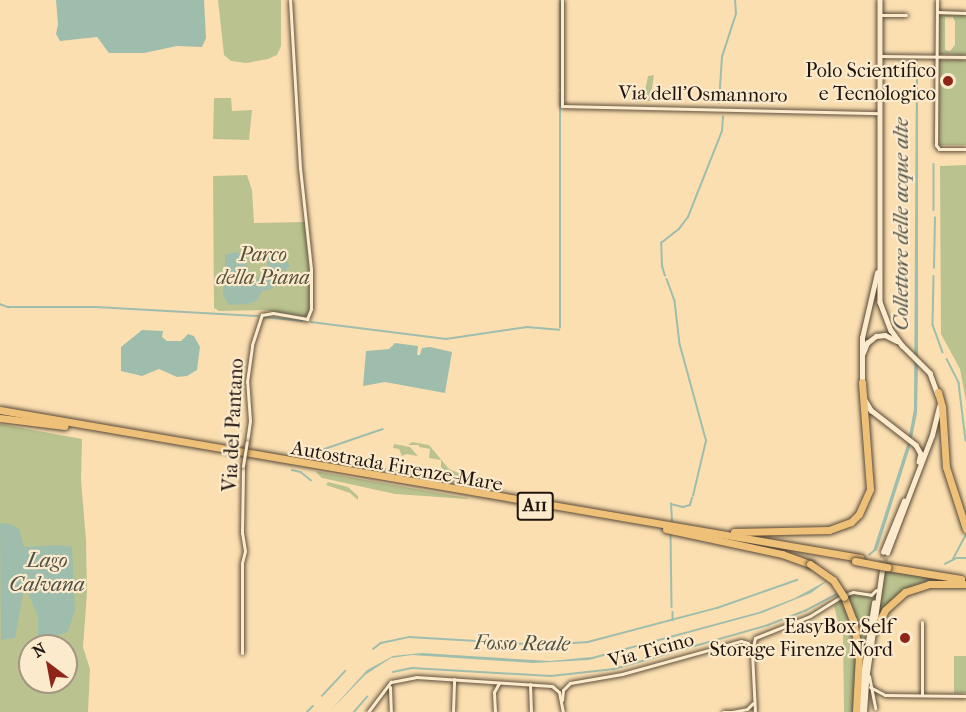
<!DOCTYPE html>
<style>
body{margin:0}
#map{position:relative;width:966px;height:712px;overflow:hidden;background:#fbdfb1;font-family:"IM FELL French Canon",serif}
div>[style]{position:absolute}
.green>*{inset:0;background:#bac38f;transform-origin:0 0}
.water>*{inset:0;background:#9fbdac}
.stream>*{height:1.5px;margin:-0.75px;padding:0 0.75px;transform-origin:0.75px;border-radius:0.75px;background:#9fbdac}
.secondary-tunnel>*{height:4.5px;margin-top:-2.25px;transform-origin:0;background:repeating-linear-gradient(90deg,#cfb790 0 4.5px,transparent 0 6.5px)}
.roads{filter:drop-shadow(0 0 2px #574837) drop-shadow(0 0 2px #574837)}
.minor>*{height:3px;margin:-1.5px;padding:0 1.5px;transform-origin:1.5px;border-radius:1.5px;background:#fceacc}
.secondary>*{height:4.5px;margin:-2.25px;padding:0 2.25px;transform-origin:2.25px;border-radius:2.25px;background:#fceacc}
.motorway>*{height:7px;margin:-3.5px;padding:0 3.5px;transform-origin:3.5px;border-radius:3.5px;background:#eec078}
.bridges{filter:drop-shadow(0 0 2px #574837) drop-shadow(0 0 2px #574837)}
.minor-bridge>*{height:3px;margin:-1.5px;padding:0 1.5px;transform-origin:1.5px;border-radius:1.5px;background:#fceacc}
.motorway-bridge>*{height:7px;margin:-3.5px;padding:0 3.5px;transform-origin:3.5px;border-radius:3.5px;background:#eec078}
.dots>*{width:16px;height:16px;translate:-50% -50%;box-sizing:border-box;border:3px solid #fceacc;border-radius:50%}
span{translate:-50% -50%;white-space:nowrap;text-align:center;line-height:1.15;-webkit-text-stroke:4.5px #fceacc;paint-order:stroke}
.shield-label span{padding:2px 4px;background:#fceacc;border:2px solid;border-radius:4px;-webkit-text-stroke-width:0}
.shield-label{font-size:18px;color:#20150e;font-weight:700}
.poi-label{font-size:20px;color:#20150e}
.right{translate:-100% -50%;text-align:right}
.street-label{font-size:20px;color:#20150e}
.park-label{font-size:20px;color:#56523b;font-style:italic}
.water-label{font-size:21px;color:#4c5045;font-style:italic}
.north{position:absolute;left:18px;top:634px;width:60px;height:60px;box-sizing:border-box;background:#fceacc;border:2px solid #a49580;border-radius:50%;rotate:328deg;font-size:16px;font-weight:700;line-height:24px;text-align:center;color:#20150e}
.north::after{content:'';display:block;margin:auto;width:21px;height:27px;background:#8f2418;clip-path:polygon(50% 0,100% 100%,50% 72%,0 100%)}
</style>
<div id="map">
<div class="green">
<div style="clip-path:polygon(218px 0,281px 0,281px 46px,277px 55px,268px 59px,246px 63px,231px 61px,224px 55px)"></div>
<div style="clip-path:polygon(evenodd,941px 15px,966px 15px,966px 55px,939px 54px,939px 16px,941px 15px,945px 17px,953px 17px,955px 22px,955px 45px,950px 51px,945px 50px,945px 17px)"></div>
<div style="left:939px;top:60px;width:27px;height:85px"></div>
<div style="clip-path:polygon(654px 75px,650px 101px,635px 102px,635px 96px,645px 91px,648px 76px)"></div>
<div style="clip-path:polygon(214px 98px,231px 98px,232px 111px,252px 110px,249px 140px,213px 139px)"></div>
<div style="clip-path:polygon(966px 165px,966px 401px,960px 369px,941px 334px,940px 166px)"></div>
<div style="clip-path:polygon(247px 175px,252px 190px,254px 223px,305px 222px,309px 268px,309px 312px,306px 317px,264px 310px,219px 311px,214px 308px,213px 176px)"></div>
<div style="clip-path:polygon(evenodd,0 424px,82px 439px,81px 480px,86px 540px,87px 593px,83px 647px,90px 669px,88px 712px,0 712px,0 424px,30px 646px,66px 646px,66px 682px,30px 682px,30px 646px)"></div>
<div style="clip-path:polygon(412px 442px,429px 445px,449px 469px,473px 479px,447px 474px,441px 467px,441px 460px,429px 458px,430px 449px,419px 447px,419px 445px,408px 445px)"></div>
<div style="clip-path:polygon(394px 444px,410px 447px,418px 456px,406px 454px,402px 456px,399px 449px,393px 448px)"></div>
<div style="clip-path:polygon(345px 461px,395px 470px,406px 469px,475px 483px,485px 489px,326px 462px)"></div>
<div style="clip-path:polygon(315px 471px,467px 498px,468px 499px,395px 494px,322px 478px)"></div>
<div style="clip-path:polygon(328px 482px,348px 487px,358px 496px,358px 500px,350px 493px,326px 485px)"></div>
<div style="clip-path:polygon(884px 570px,940px 579px,921px 584px,877px 618px)"></div>
<div style="clip-path:polygon(851px 593px,874px 597px,863px 662px,860px 638px,846px 596px)"></div>
<div style="clip-path:polygon(843px 598px,858px 657px,855px 712px,844px 712px,843px 634px,841px 634px,834px 606px)"></div>
<div style="left:954px;top:656px;width:12px;height:37px"></div>
</div>
<div class="water">
<div style="clip-path:polygon(204px 0,206px 38px,202px 47px,177px 46px,144px 53px,109px 53px,97px 37px,60px 41px,56px 34px,58px 24px,56px 0)"></div>
<div style="clip-path:polygon(916px 59px,918px 59px,918px 364px,917px 413px,912px 438px,909px 436px,914px 409px)"></div>
<div style="clip-path:polygon(235px 252px,242px 253px,249px 260px,246px 264px,254px 282px,268px 268px,267px 255px,287px 260px,290px 266px,285px 271px,275px 270px,273px 288px,261px 292px,258px 300px,248px 304px,229px 305px,223px 295px,224px 283px,221px 279px,225px 265px,225px 255px)"></div>
<div style="clip-path:polygon(142px 330px,163px 331px,162px 337px,167px 341px,181px 341px,188px 334px,194px 336px,200px 347px,197px 370px,187px 376px,177px 377px,159px 369px,142px 376px,121px 371px,121px 347px)"></div>
<div style="clip-path:polygon(395px 343px,418px 346px,417px 355px,420px 355px,422px 348px,430px 347px,452px 352px,445px 393px,385px 382px,363px 386px,366px 351px,389px 349px)"></div>
<div style="clip-path:polygon(908px 442px,911px 444px,895px 494px,878px 547px,876px 551px,873px 551px)"></div>
<div style="clip-path:polygon(0 523px,10px 524px,19px 529px,24px 547px,58px 545px,72px 547px,75px 610px,68px 632px,53px 637px,38px 636px,38px 616px,27px 591px,23px 594px,15px 638px,1px 640px)"></div>
<div style="clip-path:polygon(830px 579px,811px 593px,762px 613px,589px 660px,533px 663px,412px 655px,391px 658px,365px 675px,330px 711px,367px 670px,393px 656px,422px 653px,550px 661px,592px 657px,759px 612px,795px 598px)"></div>
</div>
<div class="stream">
<div style="left:560px;top:24px;width:24px;rotate:-90deg"></div>
<div style="left:560px;top:89px;width:63px;rotate:-90deg"></div>
<div style="left:719px;top:103px;width:46px;rotate:-86.3deg"></div>
<div style="left:722px;top:57px;width:45px;rotate:-72deg"></div>
<div style="left:736px;top:14px;width:14px;rotate:-94deg"></div>
<div style="left:934px;top:164px;width:46px;rotate:90deg"></div>
<div style="left:934px;top:268px;width:50px;rotate:-88.9deg"></div>
<div style="left:665px;top:276px;width:10px;rotate:-107deg"></div>
<div style="left:662px;top:266px;width:23px;rotate:-92deg"></div>
<div style="left:661px;top:243px;width:23px;rotate:-38deg"></div>
<div style="left:679px;top:229px;width:15px;rotate:-53deg"></div>
<div style="left:688px;top:217px;width:92px;rotate:-68.4deg"></div>
<div style="left:722px;top:131px;width:14px;rotate:-86deg"></div>
<div style="left:934px;top:276px;width:49px;rotate:91.2deg"></div>
<div style="left:933px;top:325px;width:29px;rotate:70deg"></div>
<div style="left:667px;top:279px;width:23px;rotate:70deg"></div>
<div style="left:675px;top:301px;width:43px;rotate:83.4deg"></div>
<div style="left:680px;top:344px;width:98px;rotate:74.7deg"></div>
<div style="left:0;top:304px;width:9px;rotate:21deg"></div>
<div style="left:8px;top:307px;width:88px"></div>
<div style="left:96px;top:307px;width:162px;rotate:3.2deg"></div>
<div style="left:265px;top:317px;width:37px;rotate:6deg"></div>
<div style="left:311px;top:322px;width:136px;rotate:7.2deg"></div>
<div style="left:446px;top:339px;width:82px;rotate:-8.4deg"></div>
<div style="left:527px;top:327px;width:32px;rotate:5deg"></div>
<div style="left:560px;top:328px;width:236px;rotate:-90deg"></div>
<div style="left:947px;top:359px;width:27px;rotate:63deg"></div>
<div style="left:959px;top:383px;width:58px;rotate:83.1deg"></div>
<div style="left:295px;top:455px;width:9px;rotate:6deg"></div>
<div style="left:304px;top:456px;width:83px;rotate:-18.9deg"></div>
<div style="left:292px;top:470px;width:9px;rotate:13deg"></div>
<div style="left:301px;top:472px;width:13px;rotate:39deg"></div>
<div style="left:693px;top:496px;width:57px;rotate:-76.7deg"></div>
<div style="left:672px;top:522px;width:18px;rotate:-93deg"></div>
<div style="left:671px;top:504px;width:12px;rotate:14deg"></div>
<div style="left:683px;top:507px;width:7px;rotate:-16deg"></div>
<div style="left:690px;top:505px;width:7px;rotate:-74deg"></div>
<div style="left:671px;top:534px;width:73px;rotate:89.2deg"></div>
<div style="left:869px;top:555px;width:8px;rotate:-40deg"></div>
<div style="left:953px;top:559px;width:27px;rotate:-62deg"></div>
<div style="left:945px;top:564px;width:13px;rotate:-27deg"></div>
<div style="left:957px;top:558px;width:9px"></div>
<div style="left:673px;top:612px;width:8px;rotate:90deg"></div>
<div style="left:373px;top:649px;width:10px;rotate:-37deg"></div>
<div style="left:381px;top:643px;width:29px;rotate:-12deg"></div>
<div style="left:409px;top:637px;width:135px;rotate:3.4deg"></div>
<div style="left:544px;top:645px;width:44px;rotate:-3.9deg"></div>
<div style="left:588px;top:642px;width:133px;rotate:-14.8deg"></div>
<div style="left:717px;top:608px;width:85px;rotate:-19.3deg"></div>
<div style="left:393px;top:672px;width:19px;rotate:-12deg"></div>
<div style="left:412px;top:668px;width:139px;rotate:3.3deg"></div>
<div style="left:551px;top:676px;width:63px;rotate:-6.3deg"></div>
<div style="left:614px;top:669px;width:160px;rotate:-15.9deg"></div>
<div style="left:768px;top:625px;width:40px;rotate:-21deg"></div>
<div style="left:805px;top:611px;width:38px;rotate:-28deg"></div>
<div style="left:322px;top:696px;width:34px;rotate:-47deg"></div>
<div style="left:307px;top:712px;width:8px;rotate:-45deg"></div>
<div style="left:354px;top:712px;width:20px;rotate:-49deg"></div>
</div>
<div class="secondary-tunnel">
<div style="left:883px;top:568px;width:16px;rotate:-75deg"></div>
<div style="left:879px;top:571px;width:19px;rotate:-78deg"></div>
</div>
<div class="roads">
<div class="minor">
<div style="left:562px;top:0;width:106px;rotate:90deg"></div>
<div style="left:562px;top:106px;width:317px;rotate:1.3deg"></div>
<div style="left:937px;top:0;width:145px;rotate:90.4deg"></div>
<div style="left:936px;top:145px;width:5px;rotate:53deg"></div>
<div style="left:939px;top:149px;width:27px"></div>
<div style="left:937px;top:12px;width:29px;rotate:2deg"></div>
<div style="left:881px;top:15px;width:25px"></div>
<div style="left:880px;top:56px;width:86px;rotate:0.7deg"></div>
<div style="left:247px;top:442px;width:21px;rotate:-82deg"></div>
<div style="left:250px;top:421px;width:39px;rotate:-94deg"></div>
<div style="left:247px;top:382px;width:37px;rotate:-82deg"></div>
<div style="left:252px;top:345px;width:32px;rotate:-72deg"></div>
<div style="left:262px;top:315px;width:11px;rotate:-10deg"></div>
<div style="left:273px;top:313px;width:35px;rotate:10deg"></div>
<div style="left:307px;top:319px;width:11px;rotate:-68deg"></div>
<div style="left:311px;top:309px;width:40px;rotate:-90deg"></div>
<div style="left:311px;top:269px;width:102px;rotate:-96.2deg"></div>
<div style="left:300px;top:168px;width:168px;rotate:-93.4deg"></div>
<div style="left:847px;top:594px;width:6px;rotate:-18deg"></div>
<div style="left:853px;top:592px;width:18px;rotate:9deg"></div>
<div style="left:871px;top:595px;width:7px;rotate:-45deg"></div>
<div style="left:242px;top:653px;width:90px;rotate:-90deg"></div>
<div style="left:242px;top:563px;width:12px;rotate:-76deg"></div>
<div style="left:245px;top:551px;width:18px;rotate:-99deg"></div>
<div style="left:242px;top:533px;width:67px;rotate:-89.1deg"></div>
<div style="left:869px;top:676px;width:33px;rotate:79deg"></div>
<div style="left:530px;top:684px;width:28px;rotate:88deg"></div>
<div style="left:390px;top:687px;width:25px;rotate:88deg"></div>
<div style="left:870px;top:687px;width:17px;rotate:28deg"></div>
<div style="left:885px;top:695px;width:81px;rotate:0.7deg"></div>
<div style="left:922px;top:695px;width:73px;rotate:-90deg"></div>
<div style="left:562px;top:700px;width:10px;rotate:-84deg"></div>
<div style="left:563px;top:690px;width:10px;rotate:-45deg"></div>
<div style="left:570px;top:683px;width:53px;rotate:-9.8deg"></div>
<div style="left:622px;top:674px;width:123px;rotate:-15.5deg"></div>
<div style="left:741px;top:641px;width:7px;rotate:16deg"></div>
<div style="left:748px;top:643px;width:10px;rotate:66deg"></div>
<div style="left:368px;top:712px;width:38px;rotate:-53deg"></div>
<div style="left:391px;top:682px;width:25px;rotate:-11deg"></div>
<div style="left:416px;top:677px;width:136px;rotate:3.8deg"></div>
<div style="left:552px;top:686px;width:9px;rotate:41deg"></div>
<div style="left:559px;top:692px;width:20px;rotate:79deg"></div>
<div style="left:453px;top:712px;width:33px;rotate:-88deg"></div>
<div style="left:495px;top:712px;width:20px;rotate:-93deg"></div>
<div style="left:494px;top:692px;width:10px;rotate:-61deg"></div>
<div style="left:723px;top:712px;width:9px"></div>
<div style="left:732px;top:712px;width:15px;rotate:-11deg"></div>
<div style="left:747px;top:709px;width:8px;rotate:-45deg"></div>
<div style="left:755px;top:712px;width:60px;rotate:-92.9deg"></div>
<div style="left:752px;top:652px;width:14px;rotate:-78deg"></div>
<div style="left:755px;top:638px;width:59px;rotate:-21.8deg"></div>
<div style="left:810px;top:616px;width:36px;rotate:-32deg"></div>
</div>
<div class="secondary">
<div style="left:880px;top:0;width:302px;rotate:90deg"></div>
<div style="left:880px;top:302px;width:30px;rotate:69deg"></div>
<div style="left:891px;top:330px;width:19px;rotate:54deg"></div>
<div style="left:902px;top:345px;width:40px;rotate:45deg"></div>
<div style="left:930px;top:373px;width:23px;rotate:70deg"></div>
<div style="left:863px;top:353px;width:11px;rotate:-68deg"></div>
<div style="left:867px;top:343px;width:11px;rotate:-38deg"></div>
<div style="left:876px;top:336px;width:9px;rotate:-6deg"></div>
<div style="left:885px;top:335px;width:13px;rotate:27deg"></div>
<div style="left:862px;top:383px;width:45px;rotate:-90deg"></div>
<div style="left:862px;top:338px;width:67px;rotate:-77deg"></div>
<div style="left:865px;top:400px;width:12px;rotate:59deg"></div>
<div style="left:871px;top:410px;width:57px;rotate:37.9deg"></div>
<div style="left:916px;top:445px;width:10px;rotate:61deg"></div>
<div style="left:921px;top:454px;width:8px;rotate:104deg"></div>
<div style="left:883px;top:552px;width:55px;rotate:-67.6deg"></div>
<div style="left:887px;top:553px;width:126px;rotate:-69.1deg"></div>
<div style="left:932px;top:435px;width:30px;rotate:-76deg"></div>
<div style="left:861px;top:712px;width:38px;rotate:-87deg"></div>
<div style="left:863px;top:674px;width:72px;rotate:-81.2deg"></div>
<div style="left:864px;top:712px;width:39px;rotate:-86deg"></div>
<div style="left:867px;top:673px;width:104px;rotate:-81.7deg"></div>
</div>
<div class="motorway">
<div style="left:938px;top:392px;width:16px;rotate:75deg"></div>
<div style="left:942px;top:407px;width:60px;rotate:86.2deg"></div>
<div style="left:946px;top:467px;width:65px;rotate:72.1deg"></div>
<div style="left:0;top:410px;width:873px;rotate:9.76deg"></div>
<div style="left:0;top:418px;width:65px;rotate:7deg"></div>
<div style="left:666px;top:529px;width:119px;rotate:12.2deg"></div>
<div style="left:782px;top:554px;width:30px;rotate:20deg"></div>
<div style="left:734px;top:532px;width:95px;rotate:-1.2deg"></div>
<div style="left:829px;top:530px;width:23px;rotate:-20deg"></div>
<div style="left:851px;top:522px;width:11px;rotate:-45deg"></div>
<div style="left:859px;top:514px;width:27px;rotate:-66deg"></div>
<div style="left:870px;top:489px;width:107px;rotate:-94.3deg"></div>
<div style="left:887px;top:567px;width:75px;rotate:9.2deg"></div>
<div style="left:844px;top:597px;width:25px;rotate:69deg"></div>
<div style="left:853px;top:620px;width:35px;rotate:80deg"></div>
<div style="left:859px;top:654px;width:58px;rotate:93deg"></div>
<div style="left:874px;top:631px;width:24px;rotate:-62deg"></div>
<div style="left:885px;top:610px;width:27px;rotate:-42deg"></div>
<div style="left:905px;top:592px;width:25px;rotate:-18deg"></div>
<div style="left:929px;top:584px;width:37px"></div>
</div>
</div>
<div class="bridges">
<div class="minor-bridge">
<div style="left:243px;top:466px;width:24px;rotate:-81deg"></div>
</div>
<div class="motorway-bridge">
<div style="left:855px;top:561px;width:33px;rotate:11deg"></div>
<div style="left:810px;top:564px;width:28px;rotate:35deg"></div>
<div style="left:833px;top:580px;width:20px;rotate:57deg"></div>
</div>
</div>
<div class="dots">
<div style="left:948px;top:81px;background:#8f2418"></div>
<div style="left:905px;top:638px;background:#8f2418"></div>
</div>
<div class="shield-label">
<span style="left:535px;top:506px">A11</span>
</div>
<div class="poi-label">
<span class="right" style="left:936px;top:82px">Polo Scientifico<br>e Tecnologico</span>
<span class="right" style="left:893px;top:638px">EasyBox Self<br>Storage Firenze Nord</span>
</div>
<div class="street-label">
<span style="left:703px;top:94px;rotate:1deg">Via dell'Osmannoro</span>
<span style="left:233px;top:425px;rotate:-87deg">Via del Pantano</span>
<span style="left:397px;top:466px;rotate:10deg">Autostrada Firenze-Mare</span>
<span style="left:651px;top:650px;rotate:-15deg">Via Ticino</span>
</div>
<div class="park-label">
<span style="left:263px;top:266px">Parco<br>della Piana</span>
</div>
<div class="water-label">
<span style="left:901px;top:224px;rotate:-90deg">Collettore delle acque alte</span>
<span style="left:47px;top:572px">Lago<br>Calvana</span>
<span style="left:522px;top:643px;rotate:1deg">Fosso Reale</span>
</div>
<div class="north">N</div>
</div>
